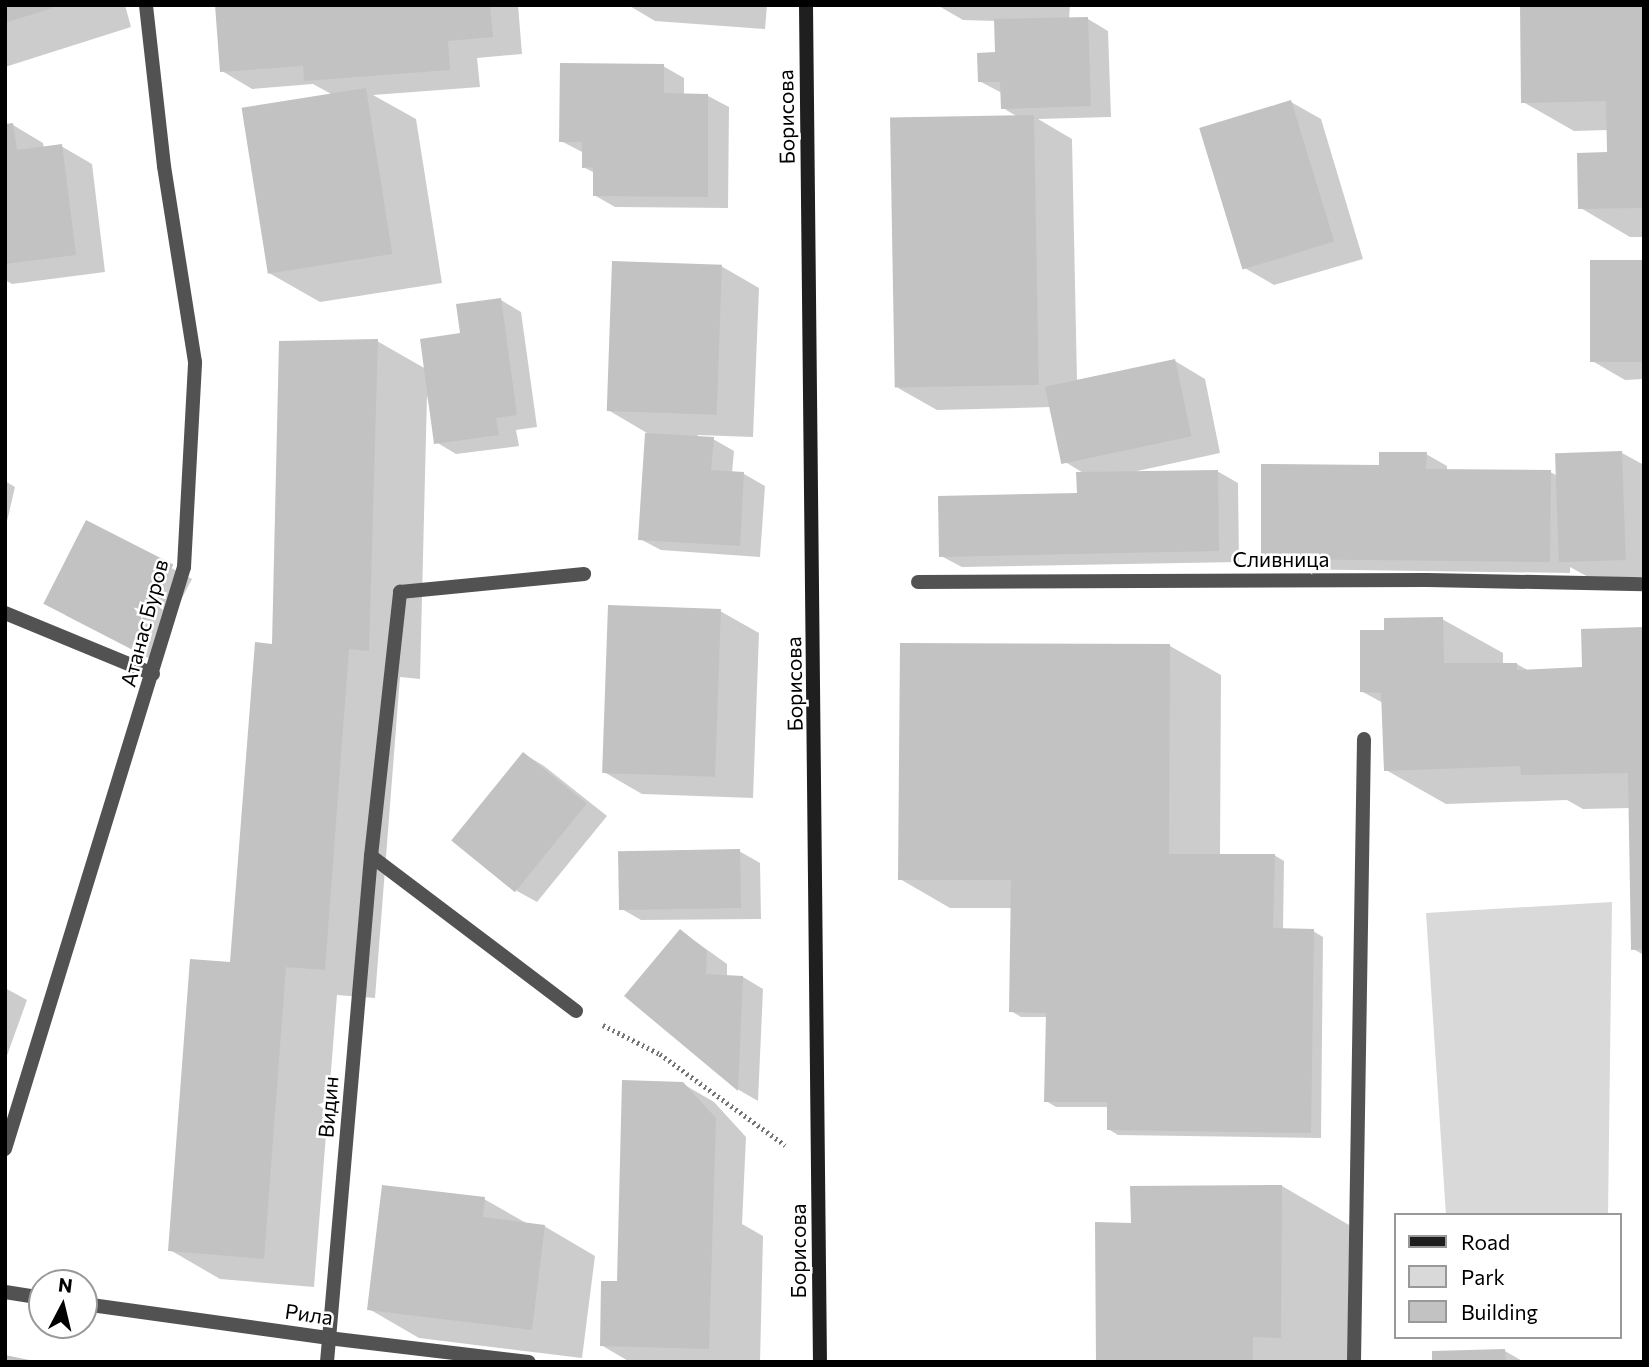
<!DOCTYPE html>
<meta charset="utf-8">
<style>
body{margin:0}
#map{position:relative;width:1649px;height:1367px;overflow:hidden;background:#fff;font-family:Commissioner,sans-serif}
div>[style]{position:absolute}
.green>*{inset:0;background:#d9d9d9}
.shadow>*{inset:0;background:#0003}
.building>*{inset:0;background:#c2c2c2;transform-origin:0 0}
.path>*{height:4.5px;margin-top:-2.25px;transform-origin:0;background:repeating-linear-gradient(90deg,#747474 0 2px,transparent 0 5.5px)}
.service>*{height:14px;margin:-7px;padding:0 7px;transform-origin:7px;border-radius:7px;background:#525252}
.minor>*{height:14px;margin:-7px;padding:0 7px;transform-origin:7px;border-radius:7px;background:#525252}
.tertiary>*{height:14px;margin:-7px;padding:0 7px;transform-origin:7px;border-radius:7px;background:#525252}
.secondary>*{height:14px;margin:-7px;padding:0 7px;transform-origin:7px;border-radius:7px;background:#1f1f1f}
span{translate:-50% -50%;white-space:nowrap;text-align:center;line-height:1.15;-webkit-text-stroke:5px #fff;paint-order:stroke}
.street-label{font-size:21px;color:#000}
.frame{position:absolute;inset:0;border:7px solid #000;pointer-events:none}
.legend{position:absolute;left:1394px;top:1213px;width:228px;height:126px;box-sizing:border-box;background:#fff;border:2px solid #999;margin:0;padding:9px 12px;list-style:none;font-size:21px;color:#000}
.legend li{display:flex;align-items:center;gap:14px;height:35px}
.legend b{width:35px;border:2px solid #999}
.north{position:absolute;left:28px;top:1269px;width:70px;height:70px;box-sizing:border-box;background:#fff;border:2px solid #999;border-radius:50%;rotate:7deg;font-size:19px;font-weight:700;line-height:28px;text-align:center;color:#000}
.north::after{content:'';display:block;margin:auto;width:24px;height:32px;background:#000;clip-path:polygon(50% 0,100% 100%,50% 72%,0 100%)}
</style>
<div id="map">
<div class="green">
<div style="clip-path:polygon(1612px 902px,1608px 1215px,1446px 1215px,1426px 913px)"></div>
</div>
<div class="shadow">
<div style="clip-path:polygon(5px 5px,125px 5px,131px 27px,5px 67px)"></div>
<div style="clip-path:polygon(217px 5px,518px 5px,522px 54px,477px 58px,480px 87px,373px 95px,416px 119px,442px 283px,320px 302px,269px 273px,333px 95px,313px 84px,252px 89px,222px 71px)"></div>
<div style="clip-path:polygon(628px 5px,767px 5px,765px 29px,655px 21px)"></div>
<div style="clip-path:polygon(937px 5px,1070px 5px,1069px 19px,1088px 19px,1108px 31px,1111px 117px,1038px 119px,1072px 139px,1077px 380px,1175px 361px,1205px 379px,1220px 453px,1128px 473px,1217px 471px,1238px 483px,1239px 562px,962px 567px,941px 556px,1078px 495px,1085px 474px,1062px 460px,1052px 407px,937px 410px,898px 388px,1018px 117px,1003px 108px,1002px 93px,979px 81px,997px 54px,996px 21px,963px 20px)"></div>
<div style="clip-path:polygon(1644px 5px,1644px 237px,1630px 237px,1579px 207px,1609px 154px,1608px 130px,1574px 131px,1523px 102px)"></div>
<div style="clip-path:polygon(663px 66px,684px 78px,684px 95px,708px 96px,729px 107px,728px 208px,615px 207px,594px 195px,595px 173px,583px 167px,584px 153px,561px 141px)"></div>
<div style="clip-path:polygon(1291px 102px,1321px 119px,1363px 259px,1274px 285px,1243px 267px)"></div>
<div style="clip-path:polygon(13px 125px,43px 143px,44px 148px,61px 146px,92px 164px,105px 272px,12px 284px,5px 280px,5px 126px)"></div>
<div style="clip-path:polygon(1644px 262px,1644px 379px,1625px 380px,1594px 362px)"></div>
<div style="clip-path:polygon(721px 266px,759px 288px,753px 437px,698px 435px,697px 438px,713px 439px,734px 451px,732px 473px,744px 474px,765px 486px,760px 557px,661px 550px,640px 539px,647px 433px,608px 410px)"></div>
<div style="clip-path:polygon(501px 300px,521px 312px,537px 427px,516px 430px,519px 446px,456px 454px,436px 442px,427px 395px,420px 679px,400px 677px,375px 998px,337px 995px,314px 1287px,220px 1279px,170px 1250px,232px 964px,274px 646px,377px 341px,426px 369px)"></div>
<div style="clip-path:polygon(1622px 453px,1644px 465px,1644px 577px,1590px 578px,1570px 567px,1570px 573px,1283px 569px,1262px 558px,1381px 467px,1426px 454px,1447px 466px,1447px 471px,1550px 472px,1558px 476px)"></div>
<div style="clip-path:polygon(5px 481px,15px 487px,5px 530px)"></div>
<div style="clip-path:polygon(87px 523px,192px 579px,150px 659px,65px 615px)"></div>
<div style="clip-path:polygon(720px 611px,759px 633px,753px 798px,642px 794px,604px 772px)"></div>
<div style="clip-path:polygon(1442px 619px,1503px 653px,1503px 664px,1517px 664px,1529px 671px,1584px 669px,1644px 629px,1644px 955px,1633px 949px,1631px 808px,1583px 809px,1567px 800px,1446px 804px,1386px 770px,1383px 703px,1361px 691px,1386px 632px)"></div>
<div style="clip-path:polygon(901px 644px,1170px 646px,1221px 675px,1220px 856px,1274px 855px,1284px 861px,1283px 930px,1313px 931px,1323px 937px,1321px 1138px,1118px 1135px,1108px 1129px,1109px 1107px,1056px 1107px,1046px 1101px,1047px 1017px,1021px 1017px,1011px 1011px,1012px 908px,950px 908px,900px 879px)"></div>
<div style="clip-path:polygon(524px 754px,544px 766px,607px 816px,537px 902px,517px 891px)"></div>
<div style="clip-path:polygon(739px 851px,760px 863px,761px 919px,641px 920px,620px 908px)"></div>
<div style="clip-path:polygon(681px 931px,727px 964px,727px 977px,743px 977px,763px 989px,758px 1101px,739px 1090px,626px 996px)"></div>
<div style="clip-path:polygon(5px 988px,27px 1000px,5px 1061px)"></div>
<div style="clip-path:polygon(683px 1084px,714px 1102px,746px 1137px,742px 1224px,763px 1236px,760px 1362px,630px 1362px,601px 1345px)"></div>
<div style="clip-path:polygon(1282px 1186px,1349px 1225px,1348px 1362px,1098px 1362px,1132px 1224px)"></div>
<div style="clip-path:polygon(484px 1199px,528px 1224px,544px 1226px,595px 1256px,582px 1358px,419px 1338px,369px 1309px)"></div>
<div style="clip-path:polygon(1505px 1351px,1524px 1362px,1434px 1362px)"></div>
</div>
<div class="building">
<div style="clip-path:polygon(5px 5px,58px 5px,58px 6px,5px 23px)"></div>
<div style="clip-path:polygon(215px 5px,490px 5px,493px 37px,448px 41px,450px 70px,304px 81px,303px 66px,220px 72px)"></div>
<div style="clip-path:polygon(1520px 5px,1644px 5px,1644px 208px,1578px 209px,1577px 153px,1607px 152px,1606px 101px,1521px 103px)"></div>
<div style="clip-path:polygon(1088px 17px,1091px 106px,1001px 109px,1000px 82px,978px 82px,977px 53px,995px 52px,994px 19px)"></div>
<div style="clip-path:polygon(560px 63px,664px 64px,664px 93px,708px 94px,708px 197px,593px 196px,593px 167px,582px 168px,582px 142px,559px 142px)"></div>
<div style="left:366px;top:88px;width:168px;height:126px;rotate:81deg"></div>
<div style="left:1291px;top:100px;width:148px;height:96px;rotate:73deg"></div>
<div style="left:1034px;top:115px;width:270px;height:144px;rotate:89deg"></div>
<div style="clip-path:polygon(13px 123px,17px 150px,62px 144px,76px 255px,5px 264px,5px 124px)"></div>
<div style="left:1644px;top:260px;width:102px;height:54px;rotate:90deg"></div>
<div style="left:612px;top:261px;width:110px;height:150px;rotate:2deg"></div>
<div style="clip-path:polygon(501px 298px,517px 415px,496px 418px,499px 435px,434px 444px,420px 339px,460px 333px,456px 304px)"></div>
<div style="clip-path:polygon(378px 339px,369px 651px,349px 649px,325px 970px,286px 967px,264px 1259px,168px 1251px,190px 959px,230px 962px,255px 642px,272px 644px,279px 341px)"></div>
<div style="left:1175px;top:359px;width:79px;height:133px;rotate:78deg"></div>
<div style="clip-path:polygon(645px 433px,714px 437px,711px 470px,744px 472px,740px 546px,638px 540px)"></div>
<div style="left:1622px;top:451px;width:109px;height:67px;rotate:88deg"></div>
<div style="clip-path:polygon(1379px 452px,1427px 452px,1426px 469px,1551px 470px,1550px 562px,1261px 559px,1261px 464px,1379px 465px)"></div>
<div style="clip-path:polygon(1218px 470px,1219px 551px,939px 557px,938px 496px,1077px 493px,1076px 472px)"></div>
<div style="left:86px;top:520px;width:98px;height:94px;rotate:27deg"></div>
<div style="left:608px;top:605px;width:113px;height:168px;rotate:2deg"></div>
<div style="clip-path:polygon(1443px 617px,1444px 663px,1517px 663px,1517px 670px,1582px 667px,1581px 629px,1644px 627px,1644px 949px,1631px 950px,1628px 773px,1521px 775px,1520px 766px,1384px 771px,1381px 693px,1360px 692px,1360px 630px,1384px 630px,1384px 618px)"></div>
<div style="clip-path:polygon(900px 643px,1170px 644px,1169px 854px,1275px 854px,1273px 928px,1314px 929px,1311px 1133px,1107px 1130px,1107px 1102px,1044px 1102px,1046px 1013px,1009px 1012px,1011px 880px,898px 880px)"></div>
<div style="left:523px;top:752px;width:82px;height:114px;rotate:39deg"></div>
<div style="left:740px;top:849px;width:59px;height:122px;rotate:89deg"></div>
<div style="clip-path:polygon(680px 929px,707px 951px,706px 974px,743px 976px,738px 1091px,624px 996px)"></div>
<div style="clip-path:polygon(622px 1080px,683px 1082px,716px 1118px,709px 1349px,600px 1346px,601px 1281px,617px 1281px)"></div>
<div style="clip-path:polygon(382px 1185px,485px 1197px,483px 1217px,545px 1225px,532px 1330px,367px 1310px)"></div>
<div style="clip-path:polygon(1282px 1185px,1281px 1338px,1253px 1337px,1253px 1362px,1096px 1362px,1095px 1222px,1131px 1223px,1130px 1186px)"></div>
<div style="clip-path:polygon(1505px 1349px,1506px 1362px,1432px 1362px,1432px 1351px)"></div>
<div style="clip-path:polygon(5px 1355px,34px 1361px,34px 1362px,5px 1362px)"></div>
</div>
<div class="path">
<div style="left:603px;top:1025px;width:64px;rotate:27deg"></div>
<div style="left:660px;top:1054px;width:155px;rotate:36.1deg"></div>
</div>
<div class="service">
<div style="left:1354px;top:1362px;width:623px;rotate:-89.08deg"></div>
</div>
<div class="minor">
<div style="left:918px;top:582px;width:509px;rotate:-0.23deg"></div>
<div style="left:1427px;top:580px;width:217px;rotate:1.1deg"></div>
<div style="left:5px;top:613px;width:160px;rotate:22.4deg"></div>
<div style="left:576px;top:1011px;width:257px;rotate:-142.9deg"></div>
<div style="left:371px;top:856px;width:266px;rotate:-83.7deg"></div>
<div style="left:400px;top:592px;width:185px;rotate:-5.6deg"></div>
<div style="left:5px;top:1149px;width:609px;rotate:-72.9deg"></div>
<div style="left:184px;top:567px;width:205px;rotate:-86.9deg"></div>
<div style="left:195px;top:362px;width:198px;rotate:-99deg"></div>
<div style="left:164px;top:166px;width:162px;rotate:-96.4deg"></div>
<div style="left:327px;top:1362px;width:508px;rotate:-85.03deg"></div>
</div>
<div class="tertiary">
<div style="left:5px;top:1292px;width:37px;rotate:9deg"></div>
<div style="left:84px;top:1304px;width:246px;rotate:7.9deg"></div>
<div style="left:328px;top:1338px;width:202px;rotate:6.8deg"></div>
</div>
<div class="secondary">
<div style="left:806px;top:5px;width:1357px;rotate:89.41deg"></div>
</div>
<div class="street-label">
<span style="left:786px;top:117px;rotate:-91deg">Борисова</span>
<span style="left:1281px;top:559px">Сливница</span>
<span style="left:144px;top:623px;rotate:-75deg">Атанас Буров</span>
<span style="left:794px;top:684px;rotate:-91deg">Борисова</span>
<span style="left:328px;top:1107px;rotate:-85deg">Видин</span>
<span style="left:798px;top:1251px;rotate:-90deg">Борисова</span>
<span style="left:309px;top:1314px;rotate:8deg">Рила</span>
</div>
<div class="frame"></div>
<ul class="legend">
<li><b style="height:9px;background:#1f1f1f"></b>Road</li>
<li><b style="height:19px;background:#d9d9d9"></b>Park</li>
<li><b style="height:19px;background:#c2c2c2"></b>Building</li>
</ul>
<div class="north">N</div>
</div>
